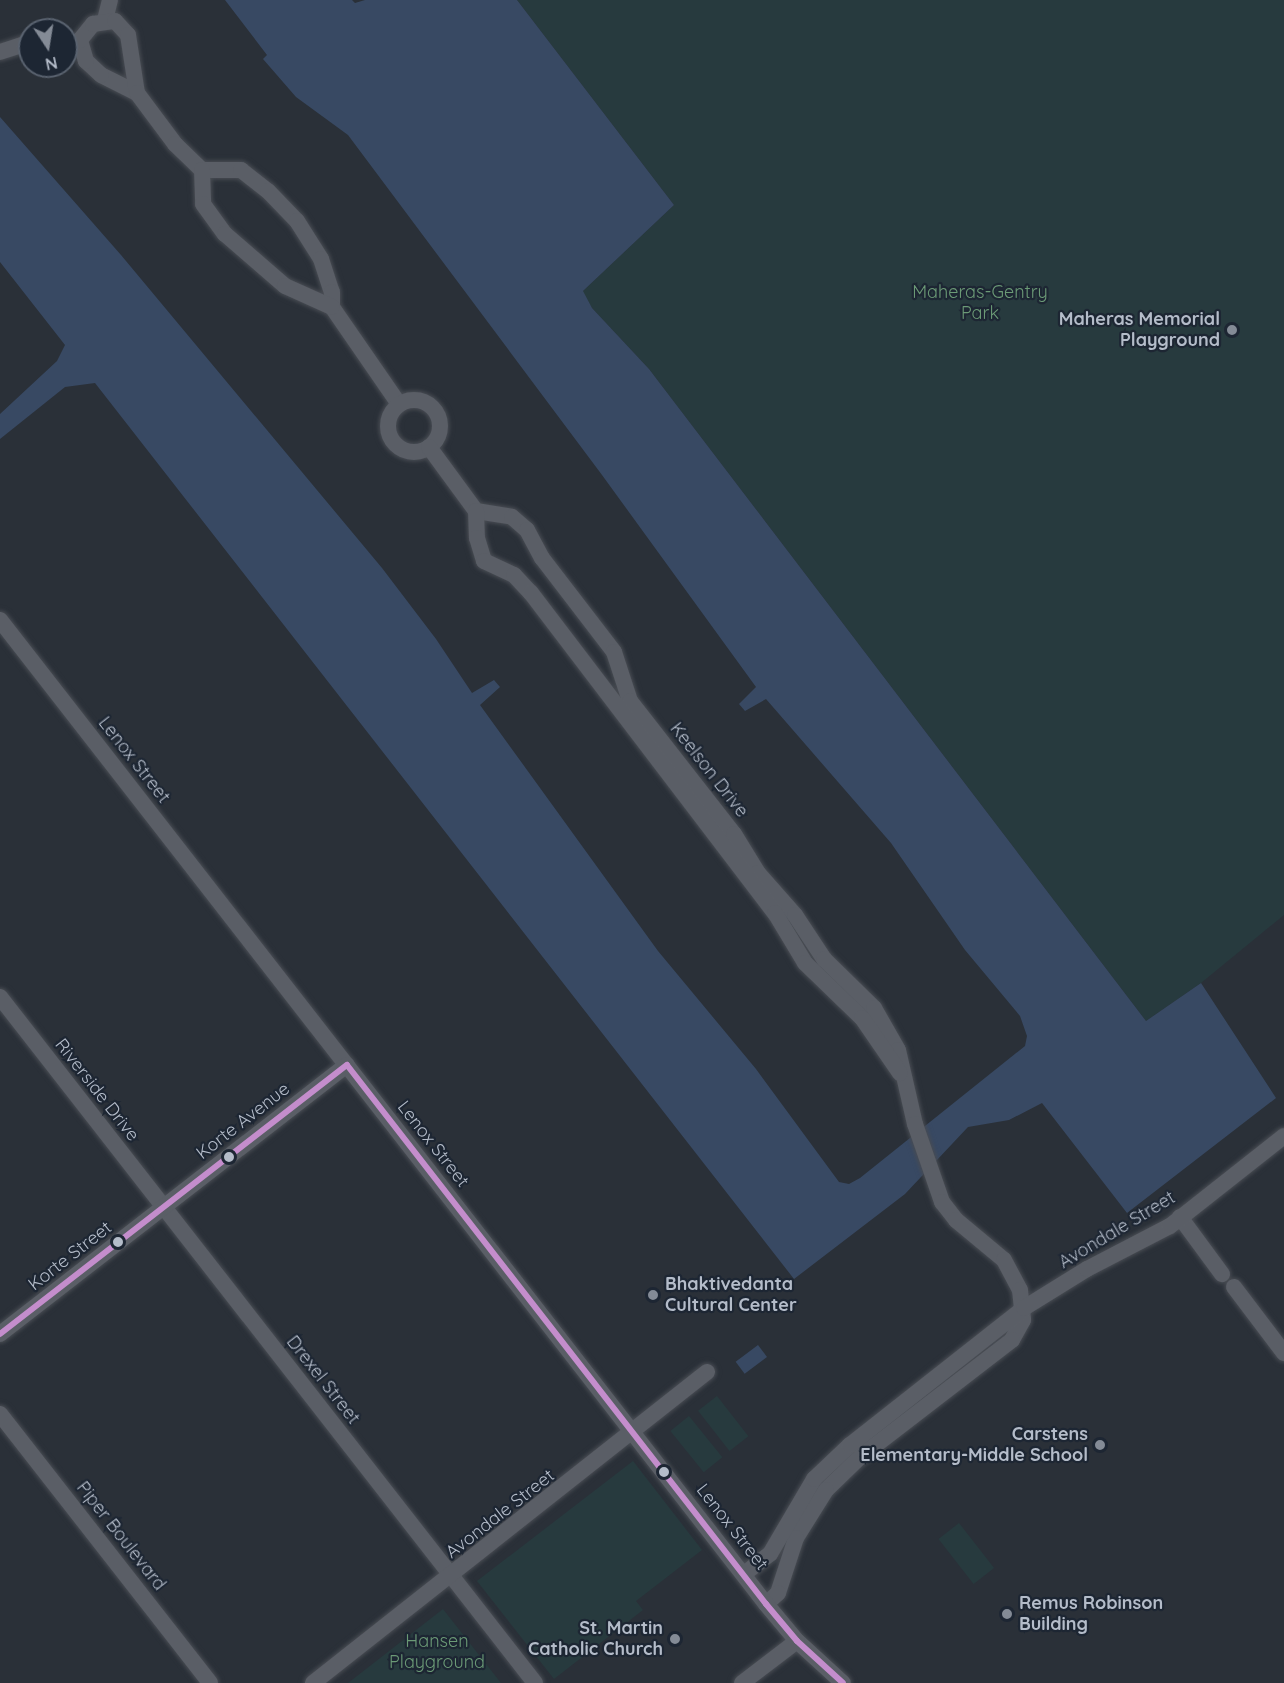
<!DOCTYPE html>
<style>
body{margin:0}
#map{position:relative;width:1284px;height:1683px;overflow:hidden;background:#2a3038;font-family:Quicksand,sans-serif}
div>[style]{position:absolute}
.green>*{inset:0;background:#273a3e;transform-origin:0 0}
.water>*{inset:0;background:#384963;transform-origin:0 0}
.roads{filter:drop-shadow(0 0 2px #484c53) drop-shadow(0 0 2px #484c53)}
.street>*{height:16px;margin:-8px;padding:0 8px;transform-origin:8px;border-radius:8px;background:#5a5e66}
.street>.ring{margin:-8px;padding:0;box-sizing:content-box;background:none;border:16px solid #5a5e66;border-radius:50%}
.bus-1>*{height:6px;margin:-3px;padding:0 3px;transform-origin:3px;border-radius:3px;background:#c48dcc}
.dots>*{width:16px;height:16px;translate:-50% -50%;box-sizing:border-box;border:3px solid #1d2633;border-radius:50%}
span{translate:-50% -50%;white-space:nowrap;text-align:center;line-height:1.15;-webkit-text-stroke:4.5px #1d2633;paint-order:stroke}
.park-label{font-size:18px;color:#6b9a76}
.poi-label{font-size:18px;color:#b4bcc9;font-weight:700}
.right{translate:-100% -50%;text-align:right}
.left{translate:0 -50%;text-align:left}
.street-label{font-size:18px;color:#b4bcc9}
.north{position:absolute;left:18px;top:18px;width:60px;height:60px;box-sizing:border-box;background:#1d2633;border:2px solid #59626f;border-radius:50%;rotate:168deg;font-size:16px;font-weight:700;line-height:24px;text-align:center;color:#b4bcc9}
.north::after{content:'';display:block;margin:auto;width:21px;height:27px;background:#848b96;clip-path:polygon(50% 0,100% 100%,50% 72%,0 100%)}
</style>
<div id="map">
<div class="green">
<div style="clip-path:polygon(517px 0,1284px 0,1284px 915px,1201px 983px,1146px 1021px,649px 369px,592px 308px,582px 292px,674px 205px)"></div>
<div style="left:717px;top:1396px;width:51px;height:24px;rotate:52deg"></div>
<div style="left:689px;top:1416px;width:53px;height:24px;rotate:51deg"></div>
<div style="clip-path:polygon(633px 1461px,702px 1550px,636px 1601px,643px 1610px,554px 1679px,477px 1581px)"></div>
<div style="left:959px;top:1523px;width:57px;height:26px;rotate:52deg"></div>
<div style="clip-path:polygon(443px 1609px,501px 1683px,348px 1683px)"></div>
</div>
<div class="water">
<div style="clip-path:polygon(225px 0,352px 0,355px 3px,365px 0,517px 0,674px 205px,583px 291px,592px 308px,649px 369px,1146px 1021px,1201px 983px,1276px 1098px,1127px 1213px,1042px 1103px,1009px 1120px,968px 1127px,905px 1194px,794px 1279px,95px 383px,65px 387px,0 439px,0 414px,57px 361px,65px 345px,0 262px,0 117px,121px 255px,382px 568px,436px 639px,472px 693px,494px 680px,500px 687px,480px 705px,658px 951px,756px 1069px,839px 1182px,849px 1184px,860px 1178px,1025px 1046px,1027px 1036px,1020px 1016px,965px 950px,891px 843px,766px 699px,745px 711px,739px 704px,756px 687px,602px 475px,348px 135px,296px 97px,263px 59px,267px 55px)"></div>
<div style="left:758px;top:1345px;width:15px;height:28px;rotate:53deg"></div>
</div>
<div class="roads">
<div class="street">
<div style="left:105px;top:20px;width:21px;rotate:-76deg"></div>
<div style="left:0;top:52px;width:32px;rotate:-18deg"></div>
<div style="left:137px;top:93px;width:40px;rotate:-153.4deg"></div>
<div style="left:101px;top:75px;width:21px;rotate:-137deg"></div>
<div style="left:86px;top:61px;width:22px;rotate:-106deg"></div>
<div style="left:80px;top:40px;width:21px;rotate:-51deg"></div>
<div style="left:93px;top:24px;width:22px;rotate:-8deg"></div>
<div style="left:115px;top:21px;width:19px;rotate:47deg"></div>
<div style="left:128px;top:35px;width:59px;rotate:81.2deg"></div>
<div style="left:137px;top:93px;width:64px;rotate:53.3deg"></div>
<div style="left:175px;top:144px;width:37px;rotate:44deg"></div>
<div style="left:202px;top:170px;width:39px"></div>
<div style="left:241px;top:170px;width:34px;rotate:38deg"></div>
<div style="left:268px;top:191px;width:42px;rotate:46deg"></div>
<div style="left:297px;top:221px;width:45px;rotate:57.7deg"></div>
<div style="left:321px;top:259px;width:35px;rotate:72deg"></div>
<div style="left:332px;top:292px;width:15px;rotate:90deg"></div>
<div style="left:332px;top:307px;width:118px;rotate:55.4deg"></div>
<div style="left:202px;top:170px;width:34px;rotate:88deg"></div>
<div style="left:203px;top:204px;width:37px;rotate:54deg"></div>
<div style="left:225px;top:234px;width:79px;rotate:40.9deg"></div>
<div style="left:285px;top:286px;width:51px;rotate:24.1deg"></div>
<div class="ring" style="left:388px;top:400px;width:36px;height:36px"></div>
<div style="left:429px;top:447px;width:79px;rotate:53.7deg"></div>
<div style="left:476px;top:511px;width:36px;rotate:9deg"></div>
<div style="left:512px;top:517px;width:20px;rotate:41deg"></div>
<div style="left:527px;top:530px;width:32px;rotate:62deg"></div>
<div style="left:542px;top:558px;width:118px;rotate:52.5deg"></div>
<div style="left:614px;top:652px;width:52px;rotate:71.9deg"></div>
<div style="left:630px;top:701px;width:169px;rotate:52deg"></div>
<div style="left:734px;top:834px;width:46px;rotate:58.4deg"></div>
<div style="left:758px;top:873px;width:56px;rotate:48.6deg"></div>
<div style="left:795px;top:915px;width:53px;rotate:56.6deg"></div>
<div style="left:824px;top:959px;width:70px;rotate:44.4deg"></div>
<div style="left:874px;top:1008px;width:48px;rotate:60.3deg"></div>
<div style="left:898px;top:1050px;width:76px;rotate:77.1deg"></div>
<div style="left:915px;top:1124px;width:83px;rotate:70.9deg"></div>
<div style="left:942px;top:1202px;width:23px;rotate:52deg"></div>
<div style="left:956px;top:1220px;width:62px;rotate:39.8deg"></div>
<div style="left:1004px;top:1260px;width:34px;rotate:62deg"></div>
<div style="left:1020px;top:1290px;width:30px;rotate:84deg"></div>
<div style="left:1023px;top:1320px;width:23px;rotate:119deg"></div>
<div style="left:1012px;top:1340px;width:192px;rotate:142.4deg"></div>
<div style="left:860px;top:1457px;width:47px;rotate:135.9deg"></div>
<div style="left:826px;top:1490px;width:57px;rotate:122deg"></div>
<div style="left:796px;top:1538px;width:58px;rotate:108.1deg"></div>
<div style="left:778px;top:1593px;width:16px;rotate:137deg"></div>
<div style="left:476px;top:511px;width:27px;rotate:88deg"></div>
<div style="left:477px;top:538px;width:24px;rotate:73deg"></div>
<div style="left:484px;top:561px;width:33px;rotate:25deg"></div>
<div style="left:514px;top:575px;width:25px;rotate:47deg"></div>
<div style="left:531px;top:593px;width:402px;rotate:52.7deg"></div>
<div style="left:775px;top:913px;width:58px;rotate:59deg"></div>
<div style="left:805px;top:963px;width:79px;rotate:44deg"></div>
<div style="left:862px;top:1018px;width:67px;rotate:55.4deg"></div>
<div style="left:0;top:620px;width:1247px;rotate:52.1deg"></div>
<div style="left:766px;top:1604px;width:48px;rotate:50deg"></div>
<div style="left:797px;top:1641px;width:62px;rotate:42.4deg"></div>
<div style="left:0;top:997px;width:870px;rotate:52.05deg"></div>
<div style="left:1180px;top:1217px;width:71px;rotate:53.6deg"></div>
<div style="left:1234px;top:1287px;width:83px;rotate:52.9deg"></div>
<div style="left:0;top:1334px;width:439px;rotate:-37.8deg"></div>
<div style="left:0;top:1414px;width:341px;rotate:52deg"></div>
<div style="left:744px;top:1574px;width:33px;rotate:-38deg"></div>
<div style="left:770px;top:1554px;width:87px;rotate:-59.6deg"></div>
<div style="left:814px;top:1479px;width:50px;rotate:-43.4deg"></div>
<div style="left:850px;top:1445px;width:221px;rotate:-38.2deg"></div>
<div style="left:1024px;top:1308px;width:74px;rotate:-31.8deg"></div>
<div style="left:1087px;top:1269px;width:93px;rotate:-27.4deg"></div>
<div style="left:1170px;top:1226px;width:145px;rotate:-38.3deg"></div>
<div style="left:313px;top:1683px;width:502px;rotate:-38.29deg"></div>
<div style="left:742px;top:1683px;width:69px;rotate:-37.4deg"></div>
</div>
</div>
<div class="bus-1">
<div style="left:347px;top:1065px;width:683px;rotate:52.14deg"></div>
<div style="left:766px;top:1604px;width:48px;rotate:50deg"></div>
<div style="left:797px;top:1641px;width:62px;rotate:42.4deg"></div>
<div style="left:0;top:1334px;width:439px;rotate:-37.8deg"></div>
</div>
<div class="dots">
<div style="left:1232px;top:330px;background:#848b96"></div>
<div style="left:229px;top:1157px;background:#b4bcc9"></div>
<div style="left:118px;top:1242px;background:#b4bcc9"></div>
<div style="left:653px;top:1295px;background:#848b96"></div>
<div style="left:1100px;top:1445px;background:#848b96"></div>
<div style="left:664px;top:1472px;background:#b4bcc9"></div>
<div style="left:1007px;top:1614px;background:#848b96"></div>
<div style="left:675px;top:1639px;background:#848b96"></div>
</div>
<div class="park-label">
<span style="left:980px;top:303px">Maheras-Gentry<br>Park</span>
<span style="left:437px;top:1652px">Hansen<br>Playground</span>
</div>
<div class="poi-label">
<span class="right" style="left:1220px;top:330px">Maheras Memorial<br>Playground</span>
<span class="left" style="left:665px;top:1295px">Bhaktivedanta<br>Cultural Center</span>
<span class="right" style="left:1088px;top:1445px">Carstens<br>Elementary-Middle School</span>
<span class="left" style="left:1019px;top:1614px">Remus Robinson<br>Building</span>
<span class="right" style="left:663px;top:1639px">St. Martin<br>Catholic Church</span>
</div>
<div class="street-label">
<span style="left:134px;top:760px;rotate:52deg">Lenox Street</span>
<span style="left:709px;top:770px;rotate:52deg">Keelson Drive</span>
<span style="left:97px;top:1090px;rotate:52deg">Riverside Drive</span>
<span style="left:243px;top:1121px;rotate:-38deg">Korte Avenue</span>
<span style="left:433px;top:1144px;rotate:52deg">Lenox Street</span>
<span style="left:1117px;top:1230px;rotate:-31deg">Avondale Street</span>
<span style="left:70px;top:1256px;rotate:-38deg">Korte Street</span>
<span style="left:323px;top:1380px;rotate:52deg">Drexel Street</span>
<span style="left:500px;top:1514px;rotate:-38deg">Avondale Street</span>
<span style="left:732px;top:1527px;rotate:52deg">Lenox Street</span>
<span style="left:121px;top:1536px;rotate:52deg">Piper Boulevard</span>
</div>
<div class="north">N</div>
</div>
